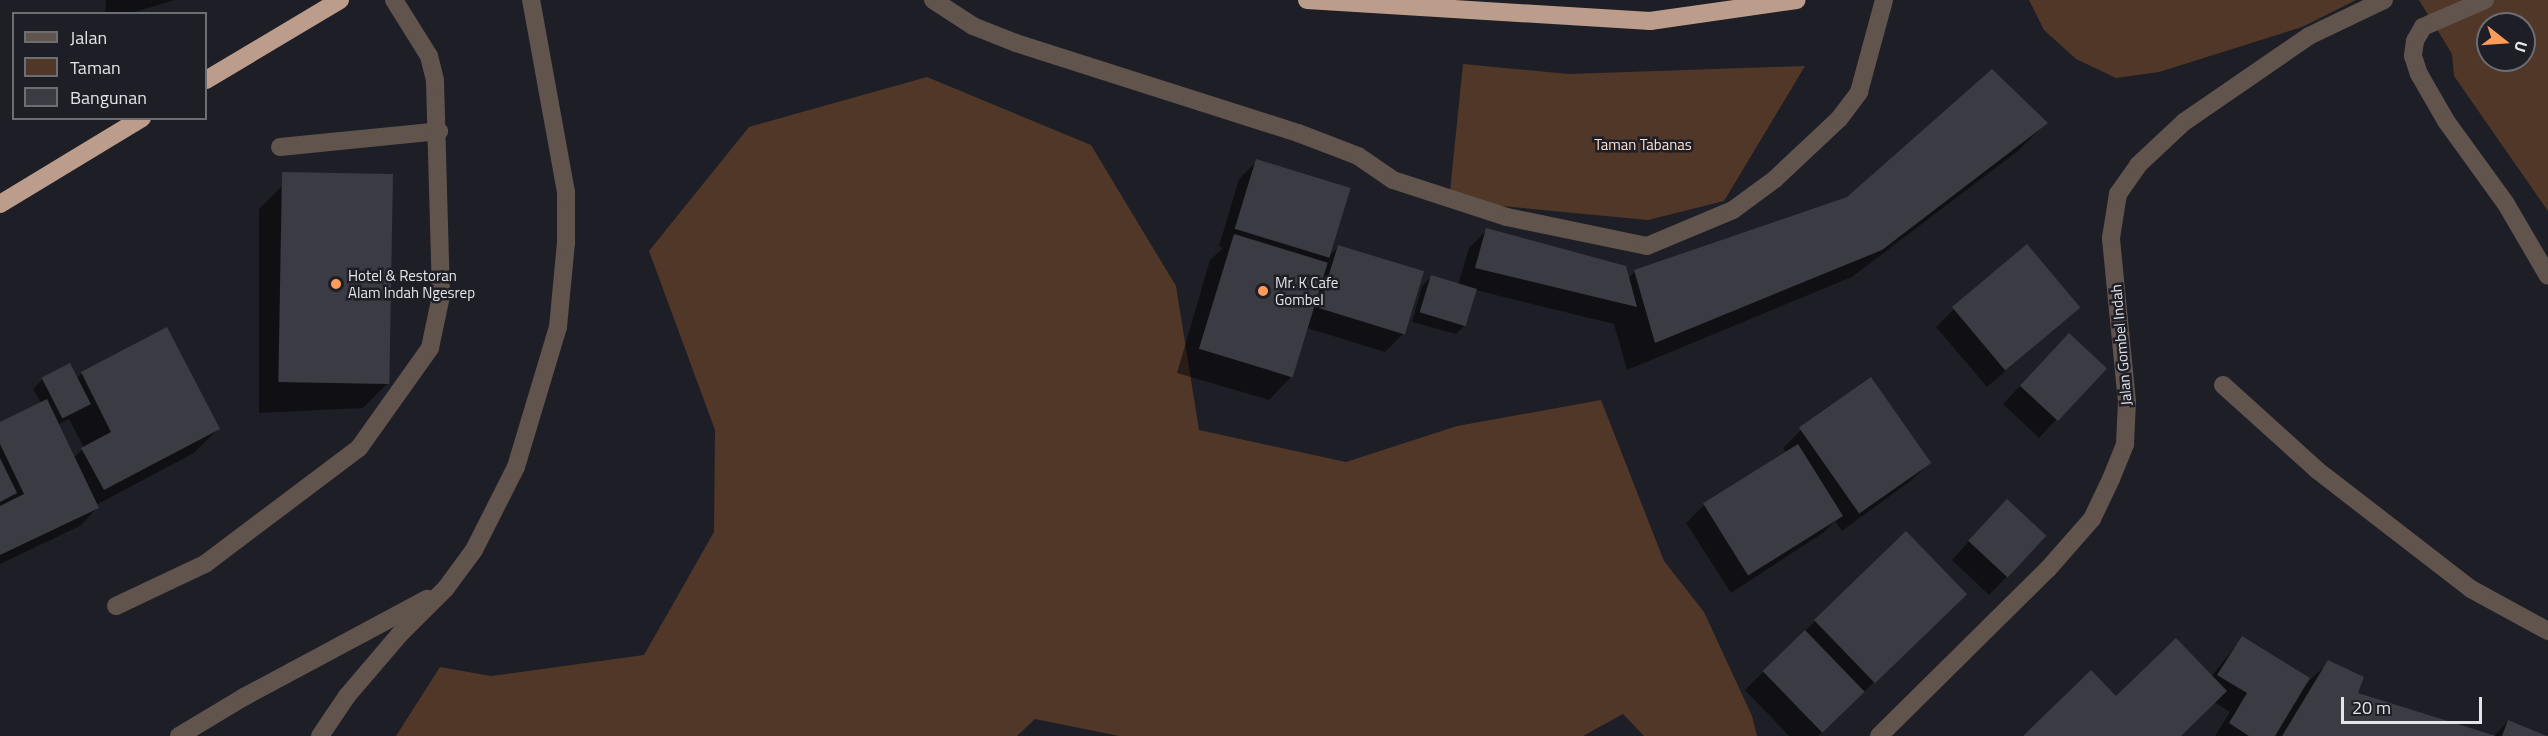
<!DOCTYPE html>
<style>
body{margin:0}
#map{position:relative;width:2548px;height:736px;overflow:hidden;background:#1e1e26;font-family:"Titillium Web",sans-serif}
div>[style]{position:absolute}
.green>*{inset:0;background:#503728}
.shadow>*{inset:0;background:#0007}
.building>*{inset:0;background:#3a3b43;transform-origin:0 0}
.lane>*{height:18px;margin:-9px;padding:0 9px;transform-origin:9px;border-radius:9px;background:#60544d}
.street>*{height:18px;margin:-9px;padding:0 9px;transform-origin:9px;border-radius:9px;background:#60544d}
.highway>*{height:18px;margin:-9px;padding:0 9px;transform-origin:9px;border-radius:9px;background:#bc9d8b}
.dots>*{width:16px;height:16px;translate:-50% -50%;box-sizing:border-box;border:3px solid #1e1e26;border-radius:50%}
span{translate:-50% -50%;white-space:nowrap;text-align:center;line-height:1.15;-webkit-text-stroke:5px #1e1e26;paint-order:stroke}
.park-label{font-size:15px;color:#feddca}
.poi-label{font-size:15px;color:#e3e3e9}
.left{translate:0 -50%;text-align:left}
.street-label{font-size:15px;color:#e3e3e9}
.legend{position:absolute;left:12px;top:12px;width:195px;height:108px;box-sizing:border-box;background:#1e1e26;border:2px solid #6d6d74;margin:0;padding:8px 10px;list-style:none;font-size:18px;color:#e3e3e9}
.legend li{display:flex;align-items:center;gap:12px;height:30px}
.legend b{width:30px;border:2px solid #6d6d74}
.north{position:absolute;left:2476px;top:12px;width:60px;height:60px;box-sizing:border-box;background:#1e1e26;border:2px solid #6d6d74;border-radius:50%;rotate:107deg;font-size:16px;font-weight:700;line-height:24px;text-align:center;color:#e3e3e9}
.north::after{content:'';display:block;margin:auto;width:21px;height:27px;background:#ff9b5a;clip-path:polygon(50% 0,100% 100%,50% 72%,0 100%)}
.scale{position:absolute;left:2341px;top:697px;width:141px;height:27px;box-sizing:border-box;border:3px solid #e3e3e9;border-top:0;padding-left:8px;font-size:18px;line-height:21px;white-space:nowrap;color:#e3e3e9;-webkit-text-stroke:4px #1e1e26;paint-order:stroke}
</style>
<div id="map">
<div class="green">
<div style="clip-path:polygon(2029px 0,2356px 0,2302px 27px,2159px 72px,2116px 78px,2076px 59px,2044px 30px)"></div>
<div style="clip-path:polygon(evenodd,2419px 0,2548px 0,2548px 211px,2454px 76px,2452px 54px,2419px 0,2488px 24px,2524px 24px,2524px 60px,2488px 60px,2488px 24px)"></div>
<div style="clip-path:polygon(1463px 64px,1569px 74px,1805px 66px,1724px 201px,1648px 220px,1449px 201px)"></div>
<div style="clip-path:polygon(927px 77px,1091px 145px,1176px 286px,1199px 430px,1346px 462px,1457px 426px,1601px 400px,1664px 561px,1704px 612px,1752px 716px,1757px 736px,1644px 736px,1623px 714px,1583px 736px,1119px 736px,1035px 719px,1017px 736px,396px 736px,440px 667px,491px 676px,644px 655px,714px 532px,715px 430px,649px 251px,749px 127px)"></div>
</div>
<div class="shadow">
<div style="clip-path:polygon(106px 0,175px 0,128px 14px,105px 14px)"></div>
<div style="clip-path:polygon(2046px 123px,2018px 151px,1852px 277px,1627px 370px,1614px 324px,1475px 290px,1465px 325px,1456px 334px,1412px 322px,1422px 286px,1431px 277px,1458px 285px,1469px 248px,1487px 230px,1628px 279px,1635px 271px,1848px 198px)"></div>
<div style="clip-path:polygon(1257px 161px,1329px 256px,1338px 247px,1403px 334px,1385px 352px,1307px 328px,1293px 375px,1269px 400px,1177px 373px,1210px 260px,1223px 248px,1219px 246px,1239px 179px)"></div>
<div style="clip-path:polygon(283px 185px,387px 384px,363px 408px,259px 413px,259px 209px)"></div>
<div style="clip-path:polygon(2078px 308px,1987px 387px,1936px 327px,1954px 309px)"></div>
<div style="clip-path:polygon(2051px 353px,2056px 420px,2039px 438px,2003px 404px)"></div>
<div style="clip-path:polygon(evenodd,82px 373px,218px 429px,194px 453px,96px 505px,97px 508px,80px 526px,0 564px,0 423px,41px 403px,33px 389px,43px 379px,76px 379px,82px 373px,69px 419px,84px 448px,73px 458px,58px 425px,69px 419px)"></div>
<div style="clip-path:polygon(1801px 430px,1930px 462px,1912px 480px,1842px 531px,1835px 521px,1823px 533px,1731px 593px,1686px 523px,1704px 505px,1787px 453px,1783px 448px)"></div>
<div style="clip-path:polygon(1989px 519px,2045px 537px,1989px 595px,1952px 560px)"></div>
<div style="clip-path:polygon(1941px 618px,1818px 736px,1789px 736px,1745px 690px,1815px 621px)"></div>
<div style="clip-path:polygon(2242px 638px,2305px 685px,2329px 662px,2356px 694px,2493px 736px,2215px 736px,2230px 712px,2214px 702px,2180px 736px,2025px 736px,2116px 698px,2211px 677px)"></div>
<div style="clip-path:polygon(2508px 721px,2543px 736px,2494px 736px)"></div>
</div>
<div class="building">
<div style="clip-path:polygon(1992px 69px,2048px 123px,1882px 250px,1655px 343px,1634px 270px,1847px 197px)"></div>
<div style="left:1256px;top:159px;width:99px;height:73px;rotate:17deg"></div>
<div style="left:393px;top:174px;width:210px;height:111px;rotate:91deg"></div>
<div style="clip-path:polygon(1486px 228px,1626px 266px,1637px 307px,1475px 268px)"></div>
<div style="left:1234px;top:234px;width:98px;height:120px;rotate:17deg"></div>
<div style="left:2027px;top:244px;width:83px;height:98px;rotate:50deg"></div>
<div style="left:1338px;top:245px;width:90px;height:66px;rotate:17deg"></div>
<div style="left:1431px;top:275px;width:48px;height:39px;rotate:17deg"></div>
<div style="clip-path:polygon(167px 327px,220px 429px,104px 490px,81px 448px,111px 432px,81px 372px)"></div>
<div style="left:2069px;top:333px;width:52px;height:72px;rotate:43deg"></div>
<div style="left:70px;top:363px;width:46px;height:32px;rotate:63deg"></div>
<div style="left:1871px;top:377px;width:105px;height:88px;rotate:55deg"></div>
<div style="clip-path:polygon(47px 399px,99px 508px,0 555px,0 506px,24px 494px,0 444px,0 422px)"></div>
<div style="left:1798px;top:444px;width:85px;height:112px;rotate:58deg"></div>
<div style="clip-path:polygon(0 458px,17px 493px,0 502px)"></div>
<div style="left:2007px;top:499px;width:54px;height:57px;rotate:43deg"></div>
<div style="left:1906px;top:531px;width:88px;height:128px;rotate:46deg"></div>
<div style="left:1805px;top:630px;width:86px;height:59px;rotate:46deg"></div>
<div style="clip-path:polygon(2242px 636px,2310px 678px,2275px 736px,2249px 736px,2229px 723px,2247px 693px,2217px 675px)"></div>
<div style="clip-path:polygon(2176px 638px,2227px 691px,2181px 736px,2023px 736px,2091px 670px,2116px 696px)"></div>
<div style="clip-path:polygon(2328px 660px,2364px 677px,2358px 693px,2496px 736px,2282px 736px)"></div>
<div style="clip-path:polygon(2508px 720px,2547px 736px,2502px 736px)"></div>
</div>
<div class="lane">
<div style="left:933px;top:0;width:48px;rotate:33deg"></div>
<div style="left:973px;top:26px;width:46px;rotate:21.6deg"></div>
<div style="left:1016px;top:43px;width:296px;rotate:17.7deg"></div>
<div style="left:1298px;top:133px;width:64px;rotate:21deg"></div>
<div style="left:1358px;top:156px;width:42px;rotate:34.4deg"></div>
<div style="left:1393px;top:180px;width:120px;rotate:18deg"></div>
<div style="left:1507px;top:217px;width:143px;rotate:11.7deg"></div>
<div style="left:1647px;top:246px;width:93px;rotate:-22.7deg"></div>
<div style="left:1733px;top:210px;width:52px;rotate:-36.4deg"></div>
<div style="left:1775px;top:179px;width:88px;rotate:-43.2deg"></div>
<div style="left:1839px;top:119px;width:34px;rotate:-53deg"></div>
<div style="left:1859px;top:92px;width:95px;rotate:-74.8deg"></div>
<div style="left:280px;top:147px;width:160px;rotate:-5.7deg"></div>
<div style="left:2223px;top:385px;width:127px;rotate:42.1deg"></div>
<div style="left:2317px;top:470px;width:195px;rotate:37.7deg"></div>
<div style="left:2471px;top:589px;width:88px;rotate:28.6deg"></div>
</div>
<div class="street">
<div style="left:2485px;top:0;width:68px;rotate:156.5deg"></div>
<div style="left:2423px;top:27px;width:16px;rotate:120deg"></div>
<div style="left:2415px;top:41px;width:15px;rotate:98deg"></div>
<div style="left:2413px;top:56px;width:19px;rotate:72deg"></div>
<div style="left:2419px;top:74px;width:54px;rotate:60.1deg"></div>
<div style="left:2446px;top:121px;width:102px;rotate:54.1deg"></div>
<div style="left:2506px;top:204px;width:83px;rotate:59.7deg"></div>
<div style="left:116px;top:606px;width:98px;rotate:-25.3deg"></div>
<div style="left:205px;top:564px;width:193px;rotate:-37deg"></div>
<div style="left:359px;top:448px;width:123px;rotate:-54.6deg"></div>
<div style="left:430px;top:348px;width:53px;rotate:-78.1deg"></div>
<div style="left:441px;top:296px;width:216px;rotate:-91.6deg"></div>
<div style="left:435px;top:80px;width:25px;rotate:-104deg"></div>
<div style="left:429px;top:56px;width:66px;rotate:-122deg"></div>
<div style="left:179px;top:736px;width:76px;rotate:-31deg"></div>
<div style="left:244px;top:697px;width:208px;rotate:-28.2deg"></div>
<div style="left:320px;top:736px;width:48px;rotate:-56deg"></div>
<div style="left:347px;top:696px;width:82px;rotate:-49.5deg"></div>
<div style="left:400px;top:634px;width:65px;rotate:-45deg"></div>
<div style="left:446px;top:588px;width:47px;rotate:-53.6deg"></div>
<div style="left:474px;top:550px;width:93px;rotate:-63.2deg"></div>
<div style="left:516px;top:467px;width:146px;rotate:-73.3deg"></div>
<div style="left:558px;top:327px;width:84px;rotate:-84.6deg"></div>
<div style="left:566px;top:243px;width:51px;rotate:-90deg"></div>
<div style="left:566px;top:192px;width:195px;rotate:-100.3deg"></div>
<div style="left:1879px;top:736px;width:238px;rotate:-44.7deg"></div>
<div style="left:2048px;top:569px;width:67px;rotate:-48.7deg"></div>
<div style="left:2092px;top:519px;width:44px;rotate:-64.6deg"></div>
<div style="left:2111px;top:479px;width:38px;rotate:-68deg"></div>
<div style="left:2125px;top:444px;width:42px;rotate:-87.3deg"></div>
<div style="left:2127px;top:402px;width:165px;rotate:-95.6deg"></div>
<div style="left:2111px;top:238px;width:45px;rotate:-81deg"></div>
<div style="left:2118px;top:194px;width:35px;rotate:-55deg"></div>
<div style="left:2138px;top:165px;width:63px;rotate:-43.1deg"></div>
<div style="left:2184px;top:122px;width:152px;rotate:-34.5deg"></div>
<div style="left:2309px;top:36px;width:83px;rotate:-25.6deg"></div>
</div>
<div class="highway">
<div style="left:1307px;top:0;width:344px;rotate:3.5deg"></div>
<div style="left:1650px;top:21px;width:148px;rotate:-8.1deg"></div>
<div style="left:206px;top:80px;width:156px;rotate:-30.8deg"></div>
<div style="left:0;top:204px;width:166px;rotate:-31.2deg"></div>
</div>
<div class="dots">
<div style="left:336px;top:284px;background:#ff9b5a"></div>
<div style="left:1263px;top:291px;background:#ff9b5a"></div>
</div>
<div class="park-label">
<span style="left:1643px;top:145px">Taman Tabanas</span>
</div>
<div class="poi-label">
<span class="left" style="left:348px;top:284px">Hotel &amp; Restoran<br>Alam Indah Ngesrep</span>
<span class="left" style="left:1275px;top:291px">Mr. K Cafe<br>Gombel</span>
</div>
<div class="street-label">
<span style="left:2121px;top:345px;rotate:-95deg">Jalan Gombel Indah</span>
</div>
<ul class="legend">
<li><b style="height:8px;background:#60544d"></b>Jalan</li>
<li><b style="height:16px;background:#503728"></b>Taman</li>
<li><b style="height:16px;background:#3a3b43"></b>Bangunan</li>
</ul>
<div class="north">U</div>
<div class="scale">20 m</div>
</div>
